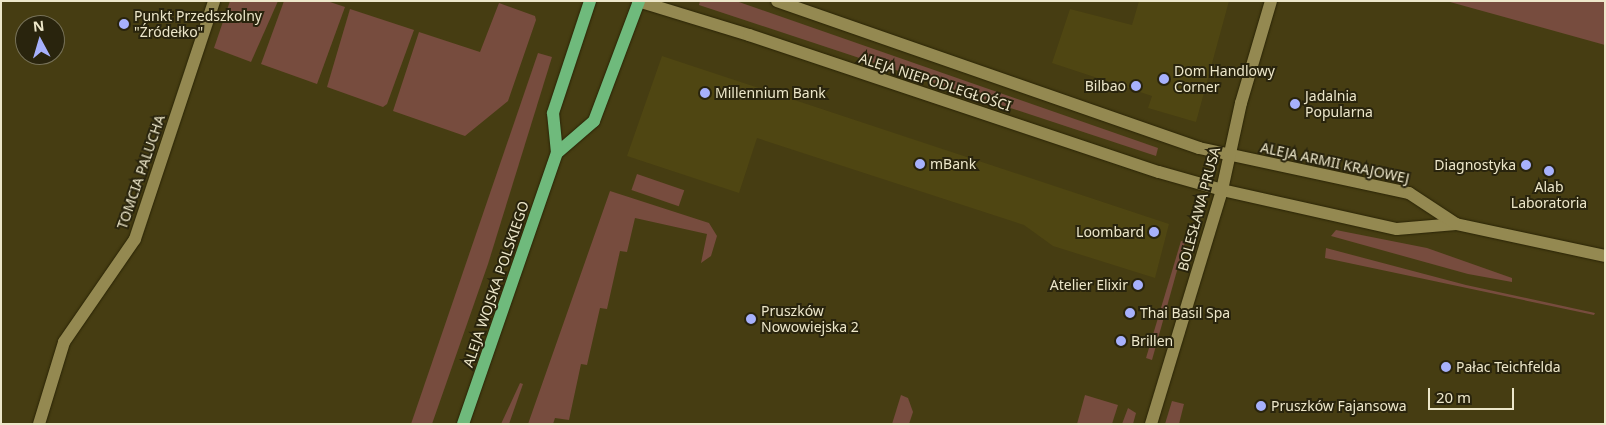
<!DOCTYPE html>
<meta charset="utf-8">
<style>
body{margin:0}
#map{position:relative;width:1606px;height:425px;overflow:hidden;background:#463d12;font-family:"Noto Sans",sans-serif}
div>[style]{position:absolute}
.built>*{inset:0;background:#4f4612}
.green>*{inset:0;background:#774c3e;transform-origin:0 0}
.roads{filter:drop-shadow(0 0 1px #2a2406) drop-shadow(0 0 1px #2a2406)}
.minor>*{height:12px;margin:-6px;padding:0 6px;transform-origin:6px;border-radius:6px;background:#948951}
.major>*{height:12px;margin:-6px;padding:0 6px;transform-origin:6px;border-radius:6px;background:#6fba7c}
.dots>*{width:14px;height:14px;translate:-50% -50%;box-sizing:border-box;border:2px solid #29240d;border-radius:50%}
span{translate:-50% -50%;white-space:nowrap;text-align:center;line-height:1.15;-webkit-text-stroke:4px #29240d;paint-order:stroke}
.poi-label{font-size:14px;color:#ede7ca}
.left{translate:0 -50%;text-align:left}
.right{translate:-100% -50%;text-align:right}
.street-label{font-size:14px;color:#ede7ca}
.frame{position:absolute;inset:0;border:2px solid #ede7ca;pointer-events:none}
.north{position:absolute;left:15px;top:15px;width:50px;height:50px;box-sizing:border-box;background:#29240d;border:1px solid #777259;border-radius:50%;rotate:354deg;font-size:14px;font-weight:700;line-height:20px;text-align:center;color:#ede7ca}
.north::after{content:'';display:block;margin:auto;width:18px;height:22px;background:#a7b1fc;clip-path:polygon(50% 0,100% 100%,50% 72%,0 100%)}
.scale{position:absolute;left:1428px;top:388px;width:86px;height:22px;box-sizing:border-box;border:2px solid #ede7ca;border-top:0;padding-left:6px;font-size:15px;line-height:18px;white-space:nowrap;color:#ede7ca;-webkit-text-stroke:4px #29240d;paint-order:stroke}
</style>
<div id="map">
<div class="built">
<div style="clip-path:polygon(1139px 1px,1229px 1px,1196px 122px,1148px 108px,1152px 96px,1052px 63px,1070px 9px,1132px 25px)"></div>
<div style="clip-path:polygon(662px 56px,1169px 224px,1155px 278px,1053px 246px,1024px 225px,757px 138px,739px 193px,627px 156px)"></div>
</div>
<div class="green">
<div style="clip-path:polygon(230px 1px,278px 1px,251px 62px,214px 48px)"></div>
<div style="clip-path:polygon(284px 1px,327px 1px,345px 7px,317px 84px,261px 64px)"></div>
<div style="clip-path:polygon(700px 1px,736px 1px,1158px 148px,1156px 156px,699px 5px)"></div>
<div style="clip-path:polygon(1605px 1px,1605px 45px,1450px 2px,1451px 1px)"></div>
<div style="clip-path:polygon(499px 3px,535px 16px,536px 20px,508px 101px,465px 136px,393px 111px,419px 32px,480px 52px)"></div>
<div style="clip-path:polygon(350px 9px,414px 30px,387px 104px,383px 107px,327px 87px)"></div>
<div style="clip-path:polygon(538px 53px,552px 57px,488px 264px,432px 424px,411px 424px)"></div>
<div style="left:637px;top:174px;width:50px;height:17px;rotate:19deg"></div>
<div style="clip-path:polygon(610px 191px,709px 223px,717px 236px,711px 256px,701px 263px,707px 234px,635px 218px,627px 252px,620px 251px,607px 309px,600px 308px,587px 365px,581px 364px,569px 420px,555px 418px,553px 424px,528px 424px)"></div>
<div style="clip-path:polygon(1336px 230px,1427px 248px,1512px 278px,1512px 282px,1468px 274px,1331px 236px)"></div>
<div style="clip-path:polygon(1181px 241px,1185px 242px,1152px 360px,1146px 358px)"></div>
<div style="clip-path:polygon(1326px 248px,1466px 285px,1595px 313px,1594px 315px,1325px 258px)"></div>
<div style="clip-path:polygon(520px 383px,523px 384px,509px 424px,501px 424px)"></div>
<div style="clip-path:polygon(901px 395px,908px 398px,913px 412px,909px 424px,892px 424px)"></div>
<div style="clip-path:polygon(1085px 395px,1118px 405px,1112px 424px,1077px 424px)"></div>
<div style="clip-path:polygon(1172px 401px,1184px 404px,1179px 424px,1165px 424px)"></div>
<div style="clip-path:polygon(1128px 408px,1136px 413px,1133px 424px,1122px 424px)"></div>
</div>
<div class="roads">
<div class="minor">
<div style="left:638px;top:1px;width:116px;rotate:17deg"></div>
<div style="left:749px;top:35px;width:432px;rotate:18.5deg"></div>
<div style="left:1159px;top:172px;width:66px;rotate:15.9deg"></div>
<div style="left:1222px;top:190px;width:179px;rotate:12.6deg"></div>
<div style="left:1397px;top:229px;width:59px;rotate:-4.8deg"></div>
<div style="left:1456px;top:224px;width:152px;rotate:12.1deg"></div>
<div style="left:777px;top:1px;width:447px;rotate:19.2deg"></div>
<div style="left:1199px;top:148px;width:215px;rotate:12.1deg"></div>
<div style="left:1409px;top:193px;width:56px;rotate:33.4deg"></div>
<div style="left:39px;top:424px;width:86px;rotate:-73deg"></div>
<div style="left:64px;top:342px;width:125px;rotate:-55.4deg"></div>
<div style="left:135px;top:239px;width:251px;rotate:-71.6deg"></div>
<div style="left:1151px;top:424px;width:245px;rotate:-73.1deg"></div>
<div style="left:1222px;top:190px;width:89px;rotate:-77.7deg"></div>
<div style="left:1241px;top:103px;width:106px;rotate:-73.6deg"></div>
</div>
<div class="major">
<div style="left:557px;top:153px;width:49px;rotate:-40.9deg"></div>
<div style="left:594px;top:121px;width:128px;rotate:-69.4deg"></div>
<div style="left:463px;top:424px;width:287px;rotate:-70.9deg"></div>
<div style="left:557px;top:153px;width:40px;rotate:-95.7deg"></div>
<div style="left:553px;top:113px;width:118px;rotate:-71.7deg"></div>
</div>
</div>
<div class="dots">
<div style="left:124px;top:24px;background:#a7b1fc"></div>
<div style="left:1164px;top:79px;background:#a7b1fc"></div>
<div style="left:1136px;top:86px;background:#a7b1fc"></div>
<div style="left:705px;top:93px;background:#a7b1fc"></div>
<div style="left:1295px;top:104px;background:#a7b1fc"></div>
<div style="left:920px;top:164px;background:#a7b1fc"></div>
<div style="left:1526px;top:165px;background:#a7b1fc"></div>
<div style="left:1549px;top:171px;background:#a7b1fc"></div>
<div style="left:1154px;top:232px;background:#a7b1fc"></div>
<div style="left:1138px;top:285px;background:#a7b1fc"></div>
<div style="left:1130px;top:313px;background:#a7b1fc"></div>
<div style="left:751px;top:319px;background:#a7b1fc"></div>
<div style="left:1121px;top:341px;background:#a7b1fc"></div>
<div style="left:1446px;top:367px;background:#a7b1fc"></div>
<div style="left:1261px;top:406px;background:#a7b1fc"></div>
</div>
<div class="poi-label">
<span class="left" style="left:134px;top:24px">Punkt Przedszkolny<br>"Źródełko"</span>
<span class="left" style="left:1174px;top:79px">Dom Handlowy<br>Corner</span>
<span class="right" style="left:1126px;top:86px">Bilbao</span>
<span class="left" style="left:715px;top:93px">Millennium Bank</span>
<span class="left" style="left:1305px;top:104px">Jadalnia<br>Popularna</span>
<span class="left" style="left:930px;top:164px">mBank</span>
<span class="right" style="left:1516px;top:165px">Diagnostyka</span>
<span style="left:1549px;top:195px">Alab<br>Laboratoria</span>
<span class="right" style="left:1144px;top:232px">Loombard</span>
<span class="right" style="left:1128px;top:285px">Atelier Elixir</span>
<span class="left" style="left:761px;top:319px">Pruszków<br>Nowowiejska 2</span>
<span class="left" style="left:1140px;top:313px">Thai Basil Spa</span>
<span class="left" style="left:1131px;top:341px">Brillen</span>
<span class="left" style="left:1456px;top:367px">Pałac Teichfelda</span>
<span class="left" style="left:1271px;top:406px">Pruszków Fajansowa</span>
</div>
<div class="street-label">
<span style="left:935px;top:82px;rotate:18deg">ALEJA NIEPODLEGŁOŚCI</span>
<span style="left:1335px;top:163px;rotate:12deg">ALEJA ARMII KRAJOWEJ</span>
<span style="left:141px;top:172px;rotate:-71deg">TOMCIA PALUCHA</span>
<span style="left:1199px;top:209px;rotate:-75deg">BOLESŁAWA PRUSA</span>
<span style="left:496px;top:284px;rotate:-71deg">ALEJA WOJSKA POLSKIEGO</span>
</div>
<div class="frame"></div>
<div class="north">N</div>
<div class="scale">20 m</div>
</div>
